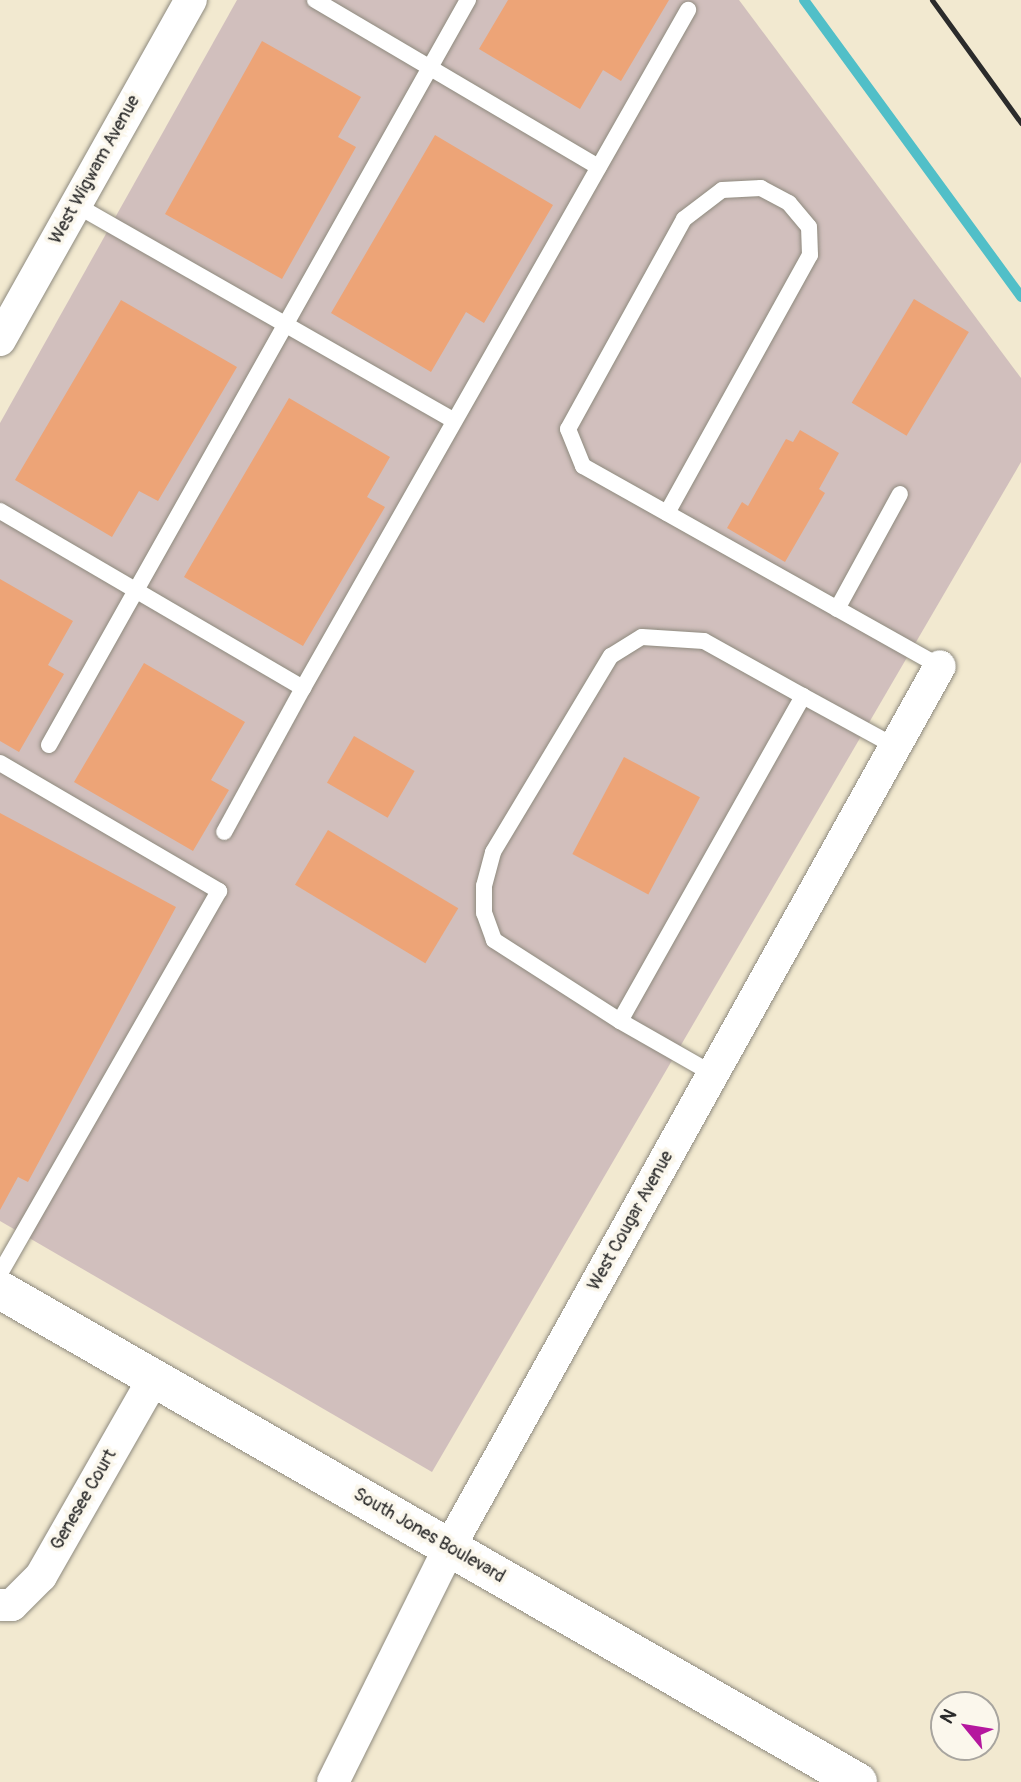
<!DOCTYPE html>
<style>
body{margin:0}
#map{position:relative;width:1021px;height:1782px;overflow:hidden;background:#f2e9d0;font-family:Pangolin,sans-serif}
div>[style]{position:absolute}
.industrial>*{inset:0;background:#d1bfbd}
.stream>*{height:10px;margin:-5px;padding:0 5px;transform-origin:5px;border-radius:5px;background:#51bfc8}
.building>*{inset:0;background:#eda477;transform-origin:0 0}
.roads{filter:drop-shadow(0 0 2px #8e8a7e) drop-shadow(0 0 2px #8e8a7e)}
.lane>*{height:16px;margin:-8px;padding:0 8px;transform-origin:8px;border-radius:8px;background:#fff}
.street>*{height:32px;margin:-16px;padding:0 16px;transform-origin:16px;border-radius:16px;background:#fff}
.primary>*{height:38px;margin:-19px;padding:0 19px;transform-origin:19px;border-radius:19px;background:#fff}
.rail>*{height:5px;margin:-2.5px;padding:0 2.5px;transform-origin:2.5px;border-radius:2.5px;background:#2b2b2b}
span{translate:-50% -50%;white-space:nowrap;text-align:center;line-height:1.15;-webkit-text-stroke:7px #fbf7ec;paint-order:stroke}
.street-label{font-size:18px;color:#2b2b2b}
.north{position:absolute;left:930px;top:1691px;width:70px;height:70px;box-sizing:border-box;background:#fbf7ec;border:2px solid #a8a59f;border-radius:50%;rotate:300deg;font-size:19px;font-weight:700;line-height:28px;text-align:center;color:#2b2b2b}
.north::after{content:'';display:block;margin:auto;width:24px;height:32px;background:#b5179e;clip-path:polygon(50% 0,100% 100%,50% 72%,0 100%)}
</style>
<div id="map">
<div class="industrial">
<div style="clip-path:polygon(237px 0,739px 0,1021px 378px,1021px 462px,432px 1472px,0 1221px,0 423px)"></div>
</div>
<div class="stream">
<div style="left:804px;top:0;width:368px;rotate:53.8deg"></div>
</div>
<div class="building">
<div style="clip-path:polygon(508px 0,669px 0,621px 81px,603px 70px,580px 109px,479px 49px)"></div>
<div style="clip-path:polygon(262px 41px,361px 97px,338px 137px,356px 147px,282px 279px,165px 214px)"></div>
<div style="clip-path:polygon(435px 135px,553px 205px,484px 323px,466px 312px,431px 372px,331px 313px)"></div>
<div style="left:914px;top:299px;width:64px;height:121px;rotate:31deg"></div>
<div style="clip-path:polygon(121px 300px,237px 367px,158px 501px,139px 491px,112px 537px,15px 480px)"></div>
<div style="clip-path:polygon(289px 398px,390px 457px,367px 497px,385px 507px,303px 646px,184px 577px)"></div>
<div style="clip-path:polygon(800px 430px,839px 453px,819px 489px,825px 493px,785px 562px,727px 528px,742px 502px,748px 506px,786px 439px,793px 442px)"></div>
<div style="clip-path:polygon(0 579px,73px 621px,48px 665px,64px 674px,19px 752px,0 741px)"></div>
<div style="clip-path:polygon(144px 663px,245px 722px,211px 780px,229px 790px,193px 851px,74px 782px)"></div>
<div style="left:354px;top:736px;width:70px;height:54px;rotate:30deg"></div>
<div style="left:624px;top:757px;width:86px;height:110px;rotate:28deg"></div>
<div style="clip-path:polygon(0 813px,176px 907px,28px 1182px,18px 1177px,0 1210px)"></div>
<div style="left:328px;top:830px;width:152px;height:64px;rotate:31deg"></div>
</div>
<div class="roads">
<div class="lane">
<div style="left:315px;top:0;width:329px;rotate:30.5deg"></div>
<div style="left:76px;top:205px;width:435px;rotate:29.7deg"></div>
<div style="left:0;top:511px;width:351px;rotate:30.3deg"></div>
<div style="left:303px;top:688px;width:164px;rotate:118.7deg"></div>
<div style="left:667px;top:513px;width:295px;rotate:-61deg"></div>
<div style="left:810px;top:255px;width:28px;rotate:-92deg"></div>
<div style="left:809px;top:227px;width:31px;rotate:-130deg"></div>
<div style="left:789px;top:203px;width:32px;rotate:-152deg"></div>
<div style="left:761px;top:188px;width:39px;rotate:177deg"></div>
<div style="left:722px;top:190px;width:48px;rotate:142.7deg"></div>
<div style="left:684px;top:219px;width:240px;rotate:118.9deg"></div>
<div style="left:568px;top:429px;width:40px;rotate:68deg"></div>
<div style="left:583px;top:466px;width:409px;rotate:29.3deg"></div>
<div style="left:837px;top:609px;width:131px;rotate:-61.3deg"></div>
<div style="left:303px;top:688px;width:780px;rotate:-60.41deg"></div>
<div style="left:49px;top:745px;width:855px;rotate:-60.65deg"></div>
<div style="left:0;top:763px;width:254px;rotate:30.3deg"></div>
<div style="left:219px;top:891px;width:440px;rotate:119.8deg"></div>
<div style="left:620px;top:1021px;width:150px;rotate:-147.3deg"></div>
<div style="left:494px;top:940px;width:29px;rotate:-110deg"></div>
<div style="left:484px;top:913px;width:27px;rotate:-90deg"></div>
<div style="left:484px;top:886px;width:35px;rotate:-75deg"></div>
<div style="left:493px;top:852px;width:229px;rotate:-59deg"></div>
<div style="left:611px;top:656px;width:36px;rotate:-32deg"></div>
<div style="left:642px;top:637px;width:62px;rotate:3.7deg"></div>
<div style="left:704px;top:641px;width:113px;rotate:29.1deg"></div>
<div style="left:713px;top:1074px;width:107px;rotate:-150.3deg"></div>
<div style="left:620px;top:1021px;width:373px;rotate:-60.6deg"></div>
<div style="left:803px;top:696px;width:106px;rotate:28.7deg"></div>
</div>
<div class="street">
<div style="left:0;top:340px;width:390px;rotate:-60.7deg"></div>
<div style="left:0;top:1605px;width:12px"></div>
<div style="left:12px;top:1605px;width:41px;rotate:-45deg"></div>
<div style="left:41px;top:1576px;width:228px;rotate:-60.3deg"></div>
<div style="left:333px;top:1782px;width:261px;rotate:-63.6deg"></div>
<div style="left:449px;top:1548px;width:1009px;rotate:-60.9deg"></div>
</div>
<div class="primary">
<div style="left:0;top:1290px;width:989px;rotate:29.83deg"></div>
</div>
</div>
<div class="rail">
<div style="left:932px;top:0;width:152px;rotate:54.1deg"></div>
</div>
<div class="street-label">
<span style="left:95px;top:170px;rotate:-61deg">West Wigwam Avenue</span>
<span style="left:631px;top:1221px;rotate:-61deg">West Cougar Avenue</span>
<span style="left:84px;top:1500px;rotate:-60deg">Genesee Court</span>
<span style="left:429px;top:1536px;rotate:30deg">South Jones Boulevard</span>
</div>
<div class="north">N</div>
</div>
